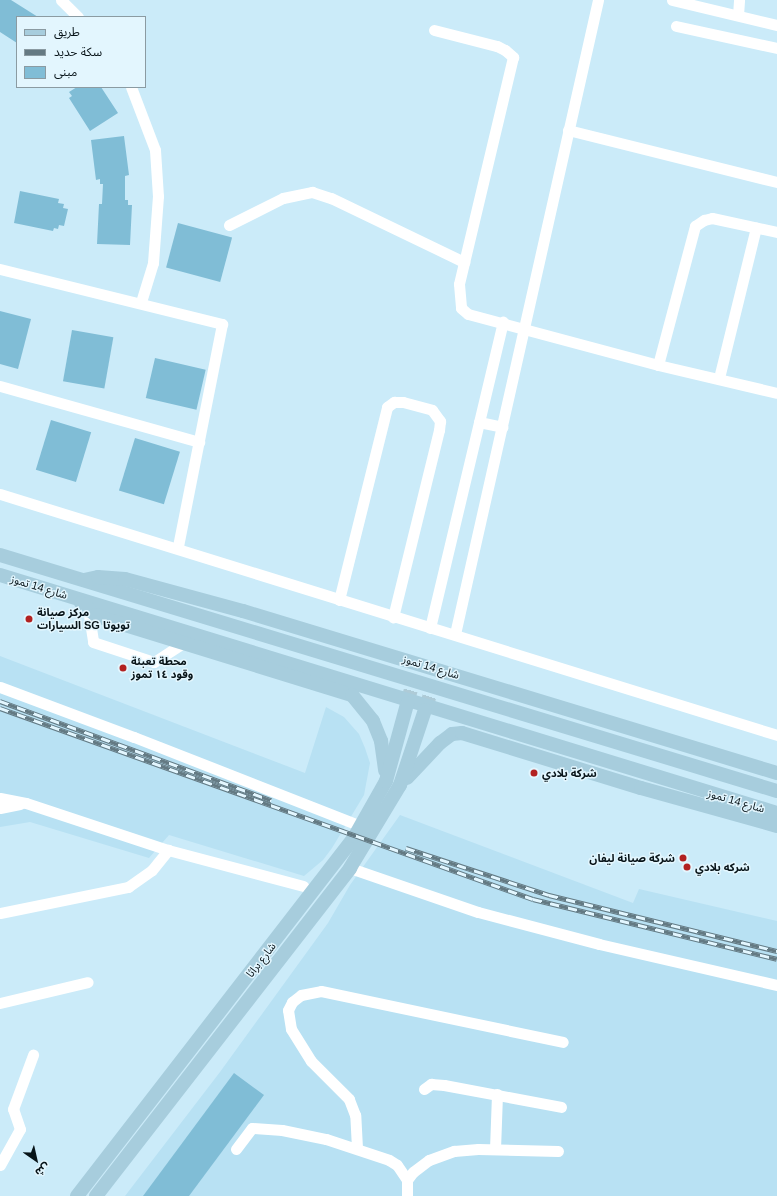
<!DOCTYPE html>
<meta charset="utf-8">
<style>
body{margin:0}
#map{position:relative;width:777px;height:1196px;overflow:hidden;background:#cbebf9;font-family:Helvetica,"Noto Sans Arabic",sans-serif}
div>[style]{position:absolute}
.built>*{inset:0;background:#b8e1f3}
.building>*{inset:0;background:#80bdd6;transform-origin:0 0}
.major-tunnel>*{height:14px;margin-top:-7px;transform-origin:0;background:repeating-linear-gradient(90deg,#aecbd7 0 14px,transparent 0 21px)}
.minor>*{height:11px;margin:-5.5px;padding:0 5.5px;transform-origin:5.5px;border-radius:5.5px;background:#fff}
.major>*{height:14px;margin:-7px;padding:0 7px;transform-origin:7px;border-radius:7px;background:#a7cddd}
.rail>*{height:4.5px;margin-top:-2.25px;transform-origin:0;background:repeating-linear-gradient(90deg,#e3f6fe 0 9px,#647a83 0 18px);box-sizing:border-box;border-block:1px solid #647a83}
.dots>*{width:11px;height:11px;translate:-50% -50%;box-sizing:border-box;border:2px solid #e3f6fe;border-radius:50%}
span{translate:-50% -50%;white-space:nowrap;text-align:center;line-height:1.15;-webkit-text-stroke:3px #e3f6fe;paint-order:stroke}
.street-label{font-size:11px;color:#071318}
.poi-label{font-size:11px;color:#071318;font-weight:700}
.left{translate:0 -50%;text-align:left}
.right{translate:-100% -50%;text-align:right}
.legend{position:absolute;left:16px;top:16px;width:130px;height:72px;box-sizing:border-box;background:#e3f6fe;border:1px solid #8b9ba2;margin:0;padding:5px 7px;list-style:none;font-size:12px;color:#071318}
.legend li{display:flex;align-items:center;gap:8px;height:20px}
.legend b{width:20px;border:1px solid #8b9ba2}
.north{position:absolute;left:16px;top:1140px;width:40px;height:40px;-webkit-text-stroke:3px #e3f6fe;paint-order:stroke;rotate:146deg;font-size:11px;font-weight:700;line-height:16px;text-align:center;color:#071318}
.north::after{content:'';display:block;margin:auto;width:14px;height:18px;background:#071318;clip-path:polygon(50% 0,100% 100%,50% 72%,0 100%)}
</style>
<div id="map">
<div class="built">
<div style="clip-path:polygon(0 656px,305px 773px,326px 707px,344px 717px,359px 734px,365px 748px,370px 763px,364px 795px,332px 848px,323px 860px,304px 876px,169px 835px,149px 858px,30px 822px,0 827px)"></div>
<div style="clip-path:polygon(400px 815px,633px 903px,639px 889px,777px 921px,777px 1196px,125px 1196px,220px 1072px,328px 923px,350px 885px)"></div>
</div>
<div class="building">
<div style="clip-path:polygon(0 0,11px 0,38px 17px,17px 17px,17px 43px,0 32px)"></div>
<div style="clip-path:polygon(77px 87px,101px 87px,118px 113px,90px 131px,69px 98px,72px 96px,69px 92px)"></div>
<div style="clip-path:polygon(124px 136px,129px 175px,125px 176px,125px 200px,128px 200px,128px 205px,132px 205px,130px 245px,97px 244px,99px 204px,102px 204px,103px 184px,100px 184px,100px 179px,96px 180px,91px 140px)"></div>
<div style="clip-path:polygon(20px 191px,59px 199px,58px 203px,64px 204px,63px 208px,68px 209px,64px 226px,59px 225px,58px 229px,54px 228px,53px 231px,14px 223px)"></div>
<div style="left:178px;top:223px;width:56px;height:46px;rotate:15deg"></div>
<div style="clip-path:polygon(0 311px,31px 319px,18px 369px,0 364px)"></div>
<div style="left:72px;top:330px;width:42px;height:52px;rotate:10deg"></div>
<div style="left:155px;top:358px;width:52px;height:41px;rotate:13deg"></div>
<div style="left:51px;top:420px;width:42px;height:52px;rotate:17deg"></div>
<div style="left:135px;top:438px;width:47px;height:55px;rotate:17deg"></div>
<div style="clip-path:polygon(234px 1073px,264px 1095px,189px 1196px,143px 1196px)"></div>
</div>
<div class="major-tunnel">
<div style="left:407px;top:704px;width:28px;rotate:-75deg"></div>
<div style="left:425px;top:710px;width:28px;rotate:-72deg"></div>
</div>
<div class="minor">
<div style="left:61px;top:0;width:24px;rotate:45deg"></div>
<div style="left:672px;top:0;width:108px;rotate:13.4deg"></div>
<div style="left:738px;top:15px;width:15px;rotate:-86deg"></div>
<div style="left:676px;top:26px;width:103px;rotate:12.3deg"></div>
<div style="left:434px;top:30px;width:65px;rotate:14.3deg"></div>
<div style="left:497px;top:46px;width:9px;rotate:27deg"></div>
<div style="left:505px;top:50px;width:11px;rotate:41deg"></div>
<div style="left:513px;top:57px;width:233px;rotate:103.4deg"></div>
<div style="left:459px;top:284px;width:24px;rotate:85deg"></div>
<div style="left:461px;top:308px;width:9px;rotate:41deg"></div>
<div style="left:468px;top:314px;width:197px;rotate:15deg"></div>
<div style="left:658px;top:365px;width:122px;rotate:13.2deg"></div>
<div style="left:131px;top:87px;width:67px;rotate:69.1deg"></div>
<div style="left:155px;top:150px;width:46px;rotate:86.3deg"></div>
<div style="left:158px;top:196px;width:67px;rotate:94.3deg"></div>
<div style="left:153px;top:263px;width:41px;rotate:107.1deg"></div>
<div style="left:568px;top:130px;width:215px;rotate:14deg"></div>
<div style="left:229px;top:225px;width:60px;rotate:-26.6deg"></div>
<div style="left:283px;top:198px;width:30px;rotate:-12deg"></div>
<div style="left:312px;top:192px;width:20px;rotate:18deg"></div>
<div style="left:331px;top:198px;width:148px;rotate:25.7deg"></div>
<div style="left:0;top:269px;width:229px;rotate:13.9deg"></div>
<div style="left:222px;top:324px;width:227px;rotate:101.2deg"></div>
<div style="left:658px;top:365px;width:144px;rotate:-75.1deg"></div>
<div style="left:695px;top:226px;width:11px;rotate:-34deg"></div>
<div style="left:704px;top:220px;width:8px;rotate:-14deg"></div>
<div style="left:712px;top:218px;width:66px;rotate:12.2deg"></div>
<div style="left:719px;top:378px;width:155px;rotate:-76.2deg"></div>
<div style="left:0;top:386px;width:207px;rotate:15.7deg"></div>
<div style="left:479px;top:422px;width:24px;rotate:12deg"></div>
<div style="left:0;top:494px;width:814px;rotate:17.23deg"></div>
<div style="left:339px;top:600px;width:199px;rotate:-76deg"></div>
<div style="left:387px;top:407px;width:9px;rotate:-36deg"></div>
<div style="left:394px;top:402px;width:9px"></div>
<div style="left:403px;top:402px;width:30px;rotate:15deg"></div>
<div style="left:432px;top:410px;width:14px;rotate:54deg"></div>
<div style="left:440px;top:421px;width:9px;rotate:96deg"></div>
<div style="left:439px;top:430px;width:193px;rotate:103.8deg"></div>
<div style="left:88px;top:609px;width:33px;rotate:81deg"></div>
<div style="left:93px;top:642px;width:64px;rotate:18.2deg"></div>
<div style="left:154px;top:662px;width:35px;rotate:-33deg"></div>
<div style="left:430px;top:628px;width:315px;rotate:-76.6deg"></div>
<div style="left:455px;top:634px;width:650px;rotate:-77.29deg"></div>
<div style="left:0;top:687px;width:143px;rotate:20.5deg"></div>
<div style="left:134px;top:737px;width:244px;rotate:21.4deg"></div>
<div style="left:0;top:798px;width:26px;rotate:11deg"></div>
<div style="left:26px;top:803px;width:150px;rotate:18.3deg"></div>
<div style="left:168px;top:850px;width:140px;rotate:14.9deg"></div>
<div style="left:0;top:808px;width:20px;rotate:-11deg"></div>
<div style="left:350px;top:868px;width:135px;rotate:19deg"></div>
<div style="left:478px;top:912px;width:125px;rotate:14.8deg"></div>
<div style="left:599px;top:944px;width:183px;rotate:13deg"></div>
<div style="left:0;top:913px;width:131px;rotate:-11.5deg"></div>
<div style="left:128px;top:887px;width:29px;rotate:-35deg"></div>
<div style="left:152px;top:870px;width:26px;rotate:-51deg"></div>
<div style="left:0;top:1003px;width:90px;rotate:-13.4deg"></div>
<div style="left:424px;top:1089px;width:9px;rotate:-36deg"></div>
<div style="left:431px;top:1084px;width:13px;rotate:4deg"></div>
<div style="left:444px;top:1085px;width:119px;rotate:10.6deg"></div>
<div style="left:357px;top:1148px;width:33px;rotate:-93deg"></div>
<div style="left:355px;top:1115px;width:17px;rotate:-111deg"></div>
<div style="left:349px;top:1099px;width:54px;rotate:-135deg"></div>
<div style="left:311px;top:1061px;width:38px;rotate:-122deg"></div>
<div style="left:291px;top:1029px;width:19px;rotate:-99deg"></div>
<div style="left:288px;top:1010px;width:9px;rotate:-63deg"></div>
<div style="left:292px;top:1002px;width:11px;rotate:-38deg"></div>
<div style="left:301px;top:995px;width:20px;rotate:-11deg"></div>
<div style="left:321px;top:991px;width:247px;rotate:11.9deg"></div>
<div style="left:236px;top:1149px;width:26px;rotate:-53deg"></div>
<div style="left:252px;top:1128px;width:30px;rotate:4deg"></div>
<div style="left:282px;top:1130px;width:45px;rotate:11.6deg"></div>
<div style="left:326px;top:1139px;width:66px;rotate:18.4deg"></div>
<div style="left:389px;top:1160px;width:9px;rotate:32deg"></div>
<div style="left:397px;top:1165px;width:18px;rotate:56deg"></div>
<div style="left:495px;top:1149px;width:55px;rotate:-87.9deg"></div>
<div style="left:0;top:1165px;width:41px;rotate:-60.9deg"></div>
<div style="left:20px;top:1129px;width:21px;rotate:-109deg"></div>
<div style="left:13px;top:1109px;width:58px;rotate:-69.7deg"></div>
<div style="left:407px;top:1196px;width:16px;rotate:-90deg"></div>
<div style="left:407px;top:1180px;width:10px;rotate:-53deg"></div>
<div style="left:413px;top:1172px;width:20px;rotate:-37deg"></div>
<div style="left:429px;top:1160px;width:27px;rotate:-20deg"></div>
<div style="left:454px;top:1151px;width:24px;rotate:-5deg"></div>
<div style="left:478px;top:1149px;width:80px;rotate:1.4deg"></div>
</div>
<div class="major">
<div style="left:0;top:555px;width:812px;rotate:16.9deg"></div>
<div style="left:0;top:575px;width:813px;rotate:17.03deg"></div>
<div style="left:84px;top:580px;width:14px;rotate:-12deg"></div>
<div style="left:98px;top:577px;width:27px;rotate:4deg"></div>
<div style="left:125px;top:579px;width:122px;rotate:15.2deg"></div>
<div style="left:243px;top:611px;width:558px;rotate:16.88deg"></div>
<div style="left:81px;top:603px;width:19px;rotate:39deg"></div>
<div style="left:96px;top:615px;width:14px;rotate:21deg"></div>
<div style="left:109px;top:620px;width:254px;rotate:17.2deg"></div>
<div style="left:352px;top:695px;width:33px;rotate:51deg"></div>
<div style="left:373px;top:721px;width:22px;rotate:68deg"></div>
<div style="left:381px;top:741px;width:30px;rotate:82deg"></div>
<div style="left:407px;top:778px;width:48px;rotate:-46.7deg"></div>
<div style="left:440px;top:743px;width:15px;rotate:-37deg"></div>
<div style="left:452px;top:734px;width:10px;rotate:-6deg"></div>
<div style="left:462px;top:733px;width:187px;rotate:17.1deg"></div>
<div style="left:641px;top:788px;width:141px;rotate:15.6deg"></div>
<div style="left:77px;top:1196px;width:455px;rotate:-52.3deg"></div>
<div style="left:355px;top:836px;width:63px;rotate:-60.6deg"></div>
<div style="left:386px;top:781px;width:80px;rotate:-74.7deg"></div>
<div style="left:96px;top:1196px;width:415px;rotate:-52.2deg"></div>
<div style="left:350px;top:868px;width:97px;rotate:-58.9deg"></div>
<div style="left:400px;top:785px;width:79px;rotate:-71.6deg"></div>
</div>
<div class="rail">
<div style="left:0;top:701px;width:289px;rotate:20.1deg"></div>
<div style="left:0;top:708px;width:566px;rotate:19.72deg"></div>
<div style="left:533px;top:899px;width:251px;rotate:13.8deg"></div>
<div style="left:406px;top:848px;width:151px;rotate:18.2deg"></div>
<div style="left:549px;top:895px;width:235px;rotate:13.8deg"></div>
</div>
<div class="dots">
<div style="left:29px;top:619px;background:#b22121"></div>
<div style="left:123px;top:668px;background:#b22121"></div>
<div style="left:534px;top:773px;background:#b22121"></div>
<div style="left:683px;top:858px;background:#b22121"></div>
<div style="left:687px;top:867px;background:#b22121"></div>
</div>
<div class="street-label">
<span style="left:39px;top:587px;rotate:17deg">شارع 14 تموز</span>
<span style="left:431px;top:667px;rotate:17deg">شارع 14 تموز</span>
<span style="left:736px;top:801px;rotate:16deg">شارع 14 تموز</span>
<span style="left:261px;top:960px;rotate:-52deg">شارع براثا</span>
</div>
<div class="poi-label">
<span class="left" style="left:37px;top:619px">مركز صيانة<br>السيارات SG تويوتا</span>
<span class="left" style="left:131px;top:668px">محطة تعبئة<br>وقود ١٤ تموز</span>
<span class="left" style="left:542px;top:773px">شركة بلادي</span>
<span class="right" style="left:675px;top:858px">شركة صيانة ليفان</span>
<span class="left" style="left:695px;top:867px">شركه بلادي</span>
</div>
<ul class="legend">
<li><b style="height:5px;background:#a7cddd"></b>طريق</li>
<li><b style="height:5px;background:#647a83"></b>سكة حديد</li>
<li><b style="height:11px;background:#80bdd6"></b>مبنى</li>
</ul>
<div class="north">ش</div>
</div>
